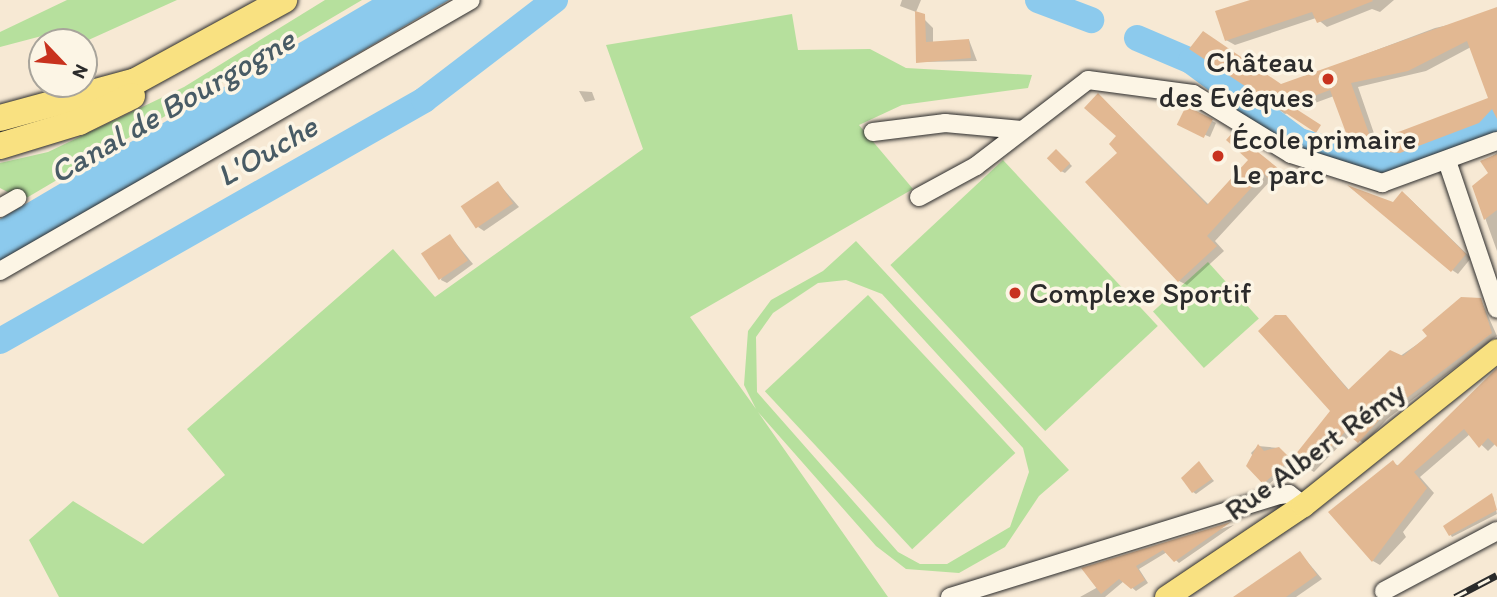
<!DOCTYPE html>
<meta charset="utf-8">
<style>
body{margin:0}
#map{position:relative;width:1497px;height:597px;overflow:hidden;background:#f7e9d4;font-family:Itim,sans-serif}
div>[style]{position:absolute}
.green>*{inset:0;background:#b6e09d;transform-origin:0 0}
.water>*{inset:0;background:#8ccaed}
.shadow>*{inset:0;background:#0003}
.river>*{height:26px;margin:-13px;padding:0 13px;transform-origin:13px;border-radius:13px;background:#8ccaed}
.building>*{inset:0;background:#e2b892;transform-origin:0 0}
.roads{filter:drop-shadow(0 0 2px #2b2b2b) drop-shadow(0 0 2px #2b2b2b)}
.minor>*{height:18px;margin:-9px;padding:0 9px;transform-origin:9px;border-radius:9px;background:#fcf5e5}
.major>*{height:23px;margin:-11.5px;padding:0 11.5px;transform-origin:11.5px;border-radius:11.5px;background:#f9e181}
.highway>*{height:26px;margin:-13px;padding:0 13px;transform-origin:13px;border-radius:13px;background:#f9e181}
.rail>*{height:7px;margin-top:-3.5px;transform-origin:0;background:repeating-linear-gradient(90deg,#fcf5e5 0 13px,#2b2b2b 0 26px);box-sizing:border-box;border-block:2px solid #2b2b2b}
.dots>*{width:19px;height:19px;translate:-50% -50%;box-sizing:border-box;border:4px solid #fcf5e5;border-radius:50%}
span{translate:-50% -50%;white-space:nowrap;text-align:center;line-height:1.15;-webkit-text-stroke:7px #fcf5e5;paint-order:stroke}
.poi-label{font-size:30px;color:#2b2b2b}
.right{translate:-100% -50%;text-align:right}
.left{translate:0 -50%;text-align:left}
.street-label{font-size:30px;color:#2b2b2b}
.water-label{font-size:32px;color:#485b65;font-style:italic}
.north{position:absolute;left:28px;top:28px;width:70px;height:70px;box-sizing:border-box;background:#fcf5e5;border:2px solid #a8a49b;border-radius:50%;rotate:116deg;font-size:19px;font-weight:700;line-height:28px;text-align:center;color:#2b2b2b}
.north::after{content:'';display:block;margin:auto;width:24px;height:32px;background:#c8321e;clip-path:polygon(50% 0,100% 100%,50% 72%,0 100%)}
</style>
<div id="map">
<div class="green">
<div style="clip-path:polygon(67px 0,177px 0,84px 42px,58px 42px,57px 32px,0 47px,0 32px)"></div>
<div style="clip-path:polygon(325px 0,362px 0,23px 200px,0 188px,0 163px,48px 152px,184px 87px)"></div>
<div style="clip-path:polygon(evenodd,792px 14px,798px 50px,870px 49px,906px 68px,1032px 75px,1028px 88px,902px 105px,859px 125px,913px 189px,690px 317px,756px 409px,744px 385px,748px 331px,771px 300px,823px 271px,856px 241px,1069px 470px,1039px 496px,1005px 547px,959px 573px,906px 569px,876px 546px,758px 412px,888px 597px,59px 597px,29px 540px,73px 501px,143px 544px,225px 475px,187px 429px,393px 249px,435px 297px,643px 149px,606px 45px,792px 14px,846px 280px,882px 294px,1023px 448px,1029px 472px,1010px 527px,947px 564px,920px 564px,898px 552px,757px 392px,756px 337px,773px 313px,818px 283px,846px 280px)"></div>
<div style="left:1003px;top:160px;width:227px;height:154px;rotate:47deg"></div>
<div style="left:1208px;top:262px;width:76px;height:74px;rotate:48deg"></div>
<div style="left:868px;top:295px;width:216px;height:141px;rotate:47deg"></div>
</div>
<div class="water">
<div style="clip-path:polygon(372px 0,449px 0,0 263px,0 219px)"></div>
</div>
<div class="shadow">
<div style="clip-path:polygon(902px 0,921px 0,916px 12px,900px 6px)"></div>
<div style="clip-path:polygon(1251px 0,1394px 0,1380px 12px,1372px 9px,1327px 27px,1316px 18px,1235px 45px,1226px 40px)"></div>
<div style="clip-path:polygon(evenodd,1497px 14px,1497px 115px,1487px 126px,1409px 156px,1353px 148px,1334px 96px,1285px 114px,1192px 49px,1281px 86px,1435px 28px,1497px 14px,1471px 47px,1490px 99px,1377px 142px,1358px 87px,1426px 71px,1471px 47px)"></div>
<div style="clip-path:polygon(922px 17px,933px 28px,933px 43px,969px 40px,977px 61px,918px 62px)"></div>
<div style="clip-path:polygon(579px 91px,592px 92px,595px 100px,585px 102px)"></div>
<div style="clip-path:polygon(1099px 95px,1209px 205px,1250px 160px,1233px 134px,1286px 175px,1279px 183px,1272px 179px,1215px 241px,1224px 251px,1187px 285px,1179px 281px)"></div>
<div style="clip-path:polygon(1187px 108px,1216px 123px,1210px 137px,1184px 126px)"></div>
<div style="clip-path:polygon(1057px 151px,1072px 166px,1065px 173px,1061px 171px)"></div>
<div style="clip-path:polygon(1497px 153px,1497px 251px,1474px 187px,1490px 173px,1483px 162px)"></div>
<div style="clip-path:polygon(498px 183px,519px 207px,484px 231px,478px 227px)"></div>
<div style="clip-path:polygon(1350px 187px,1393px 204px,1403px 193px,1408px 197px,1471px 258px,1458px 274px,1452px 270px)"></div>
<div style="clip-path:polygon(450px 236px,473px 264px,447px 283px,441px 280px)"></div>
<div style="clip-path:polygon(1481px 300px,1497px 336px,1387px 419px,1364px 444px,1351px 434px,1314px 472px,1309px 469px,1333px 411px,1286px 318px,1350px 391px)"></div>
<div style="clip-path:polygon(1497px 372px,1497px 442px,1488px 451px,1470px 434px,1420px 477px,1434px 493px,1403px 532px,1406px 537px,1380px 565px,1373px 561px,1331px 512px,1393px 463px,1399px 466px)"></div>
<div style="clip-path:polygon(1258px 446px,1279px 448px,1294px 462px,1268px 485px,1251px 453px)"></div>
<div style="clip-path:polygon(1199px 463px,1214px 481px,1196px 494px,1193px 492px)"></div>
<div style="clip-path:polygon(1493px 496px,1497px 514px,1452px 537px,1445px 526px)"></div>
<div style="clip-path:polygon(1234px 525px,1179px 563px,1167px 552px,1139px 569px,1148px 583px,1136px 591px,1124px 581px,1105px 597px,1080px 597px,1098px 587px,1084px 569px)"></div>
<div style="clip-path:polygon(1300px 553px,1322px 579px,1296px 597px,1239px 597px)"></div>
</div>
<div class="river">
<div style="left:1038px;top:0;width:57px;rotate:20.7deg"></div>
<div style="left:1137px;top:38px;width:59px;rotate:23.1deg"></div>
<div style="left:1191px;top:61px;width:134px;rotate:36.5deg"></div>
<div style="left:1299px;top:141px;width:73px;rotate:15.9deg"></div>
<div style="left:1369px;top:161px;width:47px;rotate:-6.1deg"></div>
<div style="left:1416px;top:156px;width:73px;rotate:-23.4deg"></div>
<div style="left:1483px;top:127px;width:21px;rotate:-47deg"></div>
<div style="left:0;top:341px;width:488px;rotate:-29.6deg"></div>
<div style="left:424px;top:100px;width:165px;rotate:-37.4deg"></div>
</div>
<div class="building">
<div style="clip-path:polygon(1250px 0,1372px 0,1373px 1px,1317px 23px,1312px 12px,1225px 41px,1215px 11px)"></div>
<div style="clip-path:polygon(evenodd,1497px 7px,1497px 119px,1492px 109px,1479px 123px,1400px 153px,1352px 149px,1330px 90px,1290px 105px,1321px 125px,1316px 133px,1189px 49px,1203px 31px,1281px 84px,1497px 7px,1467px 41px,1488px 98px,1372px 142px,1351px 83px,1408px 71px,1467px 41px)"></div>
<div style="clip-path:polygon(915px 11px,925px 14px,926px 42px,969px 39px,971px 58px,916px 63px)"></div>
<div style="clip-path:polygon(1098px 93px,1207px 205px,1248px 160px,1226px 140px,1233px 132px,1279px 169px,1270px 180px,1264px 174px,1207px 236px,1217px 246px,1178px 282px,1085px 182px,1117px 153px,1109px 144px,1116px 136px,1084px 108px)"></div>
<div style="left:1186px;top:106px;width:30px;height:21px;rotate:26deg"></div>
<div style="left:1056px;top:149px;width:20px;height:13px;rotate:45deg"></div>
<div style="clip-path:polygon(1497px 154px,1497px 210px,1484px 220px,1472px 186px,1488px 173px,1480px 161px)"></div>
<div style="left:498px;top:181px;width:27px;height:45px;rotate:56deg"></div>
<div style="clip-path:polygon(1347px 185px,1393px 202px,1402px 191px,1466px 254px,1451px 272px)"></div>
<div style="left:450px;top:234px;width:32px;height:35px;rotate:56deg"></div>
<div style="clip-path:polygon(1461px 297px,1481px 298px,1492px 333px,1382px 417px,1358px 443px,1345px 432px,1308px 471px,1295px 455px,1330px 411px,1258px 331px,1275px 315px,1286px 315px,1348px 390px,1390px 350px,1403px 356px,1427px 336px,1422px 330px)"></div>
<div style="clip-path:polygon(1497px 368px,1497px 447px,1488px 438px,1479px 448px,1464px 429px,1414px 472px,1427px 488px,1372px 562px,1328px 512px,1393px 460px,1397px 466px)"></div>
<div style="clip-path:polygon(1258px 444px,1264px 451px,1279px 447px,1291px 459px,1263px 484px,1246px 466px)"></div>
<div style="clip-path:polygon(1199px 461px,1212px 479px,1192px 493px,1181px 478px)"></div>
<div style="clip-path:polygon(1492px 493px,1497px 510px,1449px 536px,1443px 526px)"></div>
<div style="clip-path:polygon(1231px 522px,1174px 562px,1163px 550px,1136px 566px,1145px 580px,1131px 589px,1119px 579px,1101px 594px,1081px 568px)"></div>
<div style="clip-path:polygon(1300px 551px,1317px 575px,1286px 597px,1233px 597px)"></div>
</div>
<div class="roads">
<div class="minor">
<div style="left:873px;top:132px;width:73px;rotate:-7.1deg"></div>
<div style="left:945px;top:123px;width:77px;rotate:5.2deg"></div>
<div style="left:1447px;top:161px;width:156px;rotate:71.3deg"></div>
<div style="left:919px;top:197px;width:65px;rotate:-28.5deg"></div>
<div style="left:976px;top:166px;width:141px;rotate:-37.5deg"></div>
<div style="left:1088px;top:80px;width:106px;rotate:7.6deg"></div>
<div style="left:1193px;top:94px;width:115px;rotate:31.5deg"></div>
<div style="left:1291px;top:154px;width:96px;rotate:17.7deg"></div>
<div style="left:1382px;top:183px;width:122px;rotate:-20.1deg"></div>
<div style="left:0;top:208px;width:20px;rotate:-30deg"></div>
<div style="left:0;top:271px;width:543px;rotate:-29.91deg"></div>
<div style="left:1384px;top:591px;width:128px;rotate:-28deg"></div>
<div style="left:950px;top:597px;width:344px;rotate:-17.2deg"></div>
<div style="left:1279px;top:495px;width:10px;rotate:-6deg"></div>
<div style="left:1289px;top:494px;width:18px;rotate:38deg"></div>
</div>
<div class="major">
<div style="left:1166px;top:597px;width:165px;rotate:-33.9deg"></div>
<div style="left:1303px;top:505px;width:248px;rotate:-38.6deg"></div>
</div>
<div class="highway">
<div style="left:0;top:118px;width:141px;rotate:-15.2deg"></div>
<div style="left:136px;top:81px;width:169px;rotate:-28.7deg"></div>
<div style="left:0;top:146px;width:83px;rotate:-16.9deg"></div>
<div style="left:79px;top:122px;width:59px;rotate:-26.1deg"></div>
</div>
</div>
<div class="rail">
<div style="left:1455px;top:597px;width:47px;rotate:-27.6deg"></div>
</div>
<div class="dots">
<div style="left:1328px;top:79px;background:#c8321e"></div>
<div style="left:1218px;top:156px;background:#c8321e"></div>
<div style="left:1015px;top:293px;background:#c8321e"></div>
</div>
<div class="poi-label">
<span class="right" style="left:1314px;top:79px">Château<br>des Evêques</span>
<span class="left" style="left:1232px;top:156px">École primaire<br>Le parc</span>
<span class="left" style="left:1029px;top:293px">Complexe Sportif</span>
</div>
<div class="street-label">
<span style="left:1315px;top:451px;rotate:-36deg">Rue Albert Rémy</span>
</div>
<div class="water-label">
<span style="left:172px;top:106px;rotate:-30deg">Canal de Bourgogne</span>
<span style="left:267px;top:151px;rotate:-30deg">L'Ouche</span>
</div>
<div class="north">N</div>
</div>
